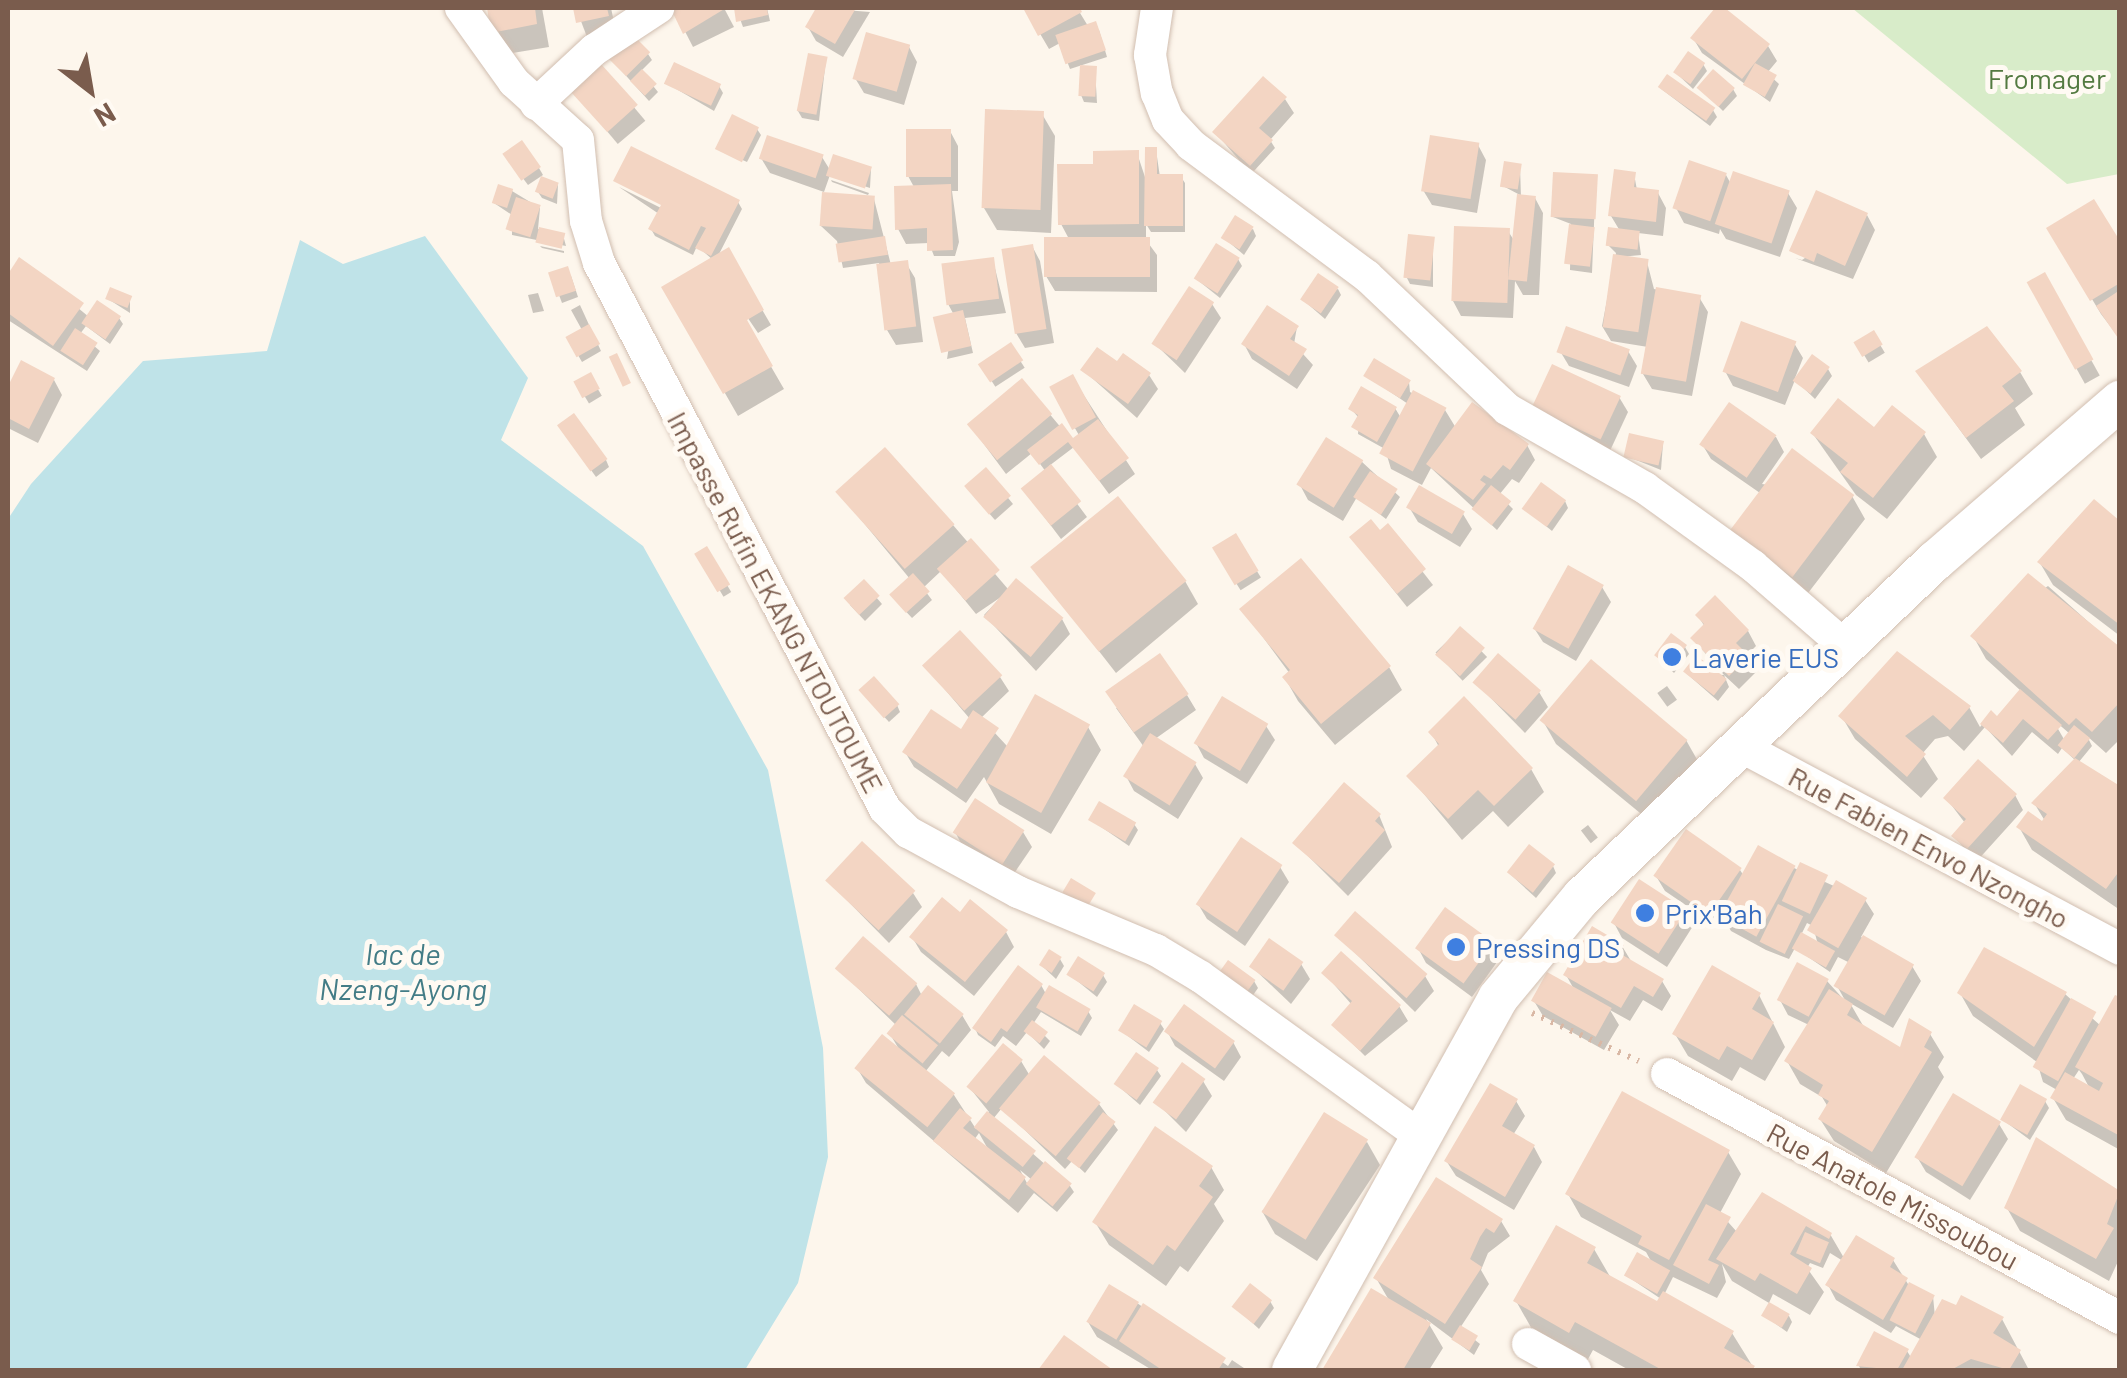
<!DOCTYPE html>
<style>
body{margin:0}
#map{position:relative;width:2127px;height:1378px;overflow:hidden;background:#fdf6ec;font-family:Barlow,sans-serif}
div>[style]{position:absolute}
.green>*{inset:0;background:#d8ecc9}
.water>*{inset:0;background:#bfe3e8}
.shadow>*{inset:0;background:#0003;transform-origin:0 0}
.building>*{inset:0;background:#f3d5c3;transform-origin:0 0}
.path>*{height:6px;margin-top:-3px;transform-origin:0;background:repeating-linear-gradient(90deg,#d9b8a5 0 2.5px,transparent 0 10.5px)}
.roads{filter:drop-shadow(0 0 2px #d1beb0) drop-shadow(0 0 2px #d1beb0)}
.minor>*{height:32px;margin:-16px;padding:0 16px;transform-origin:16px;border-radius:16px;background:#fff}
.tertiary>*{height:40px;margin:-20px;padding:0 20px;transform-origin:20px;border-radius:20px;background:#fff}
.dots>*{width:28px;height:28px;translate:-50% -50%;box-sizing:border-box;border:5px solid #fffaf3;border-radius:50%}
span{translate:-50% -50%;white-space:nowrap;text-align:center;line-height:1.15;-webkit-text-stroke:10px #fffaf3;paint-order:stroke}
.park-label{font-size:28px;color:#537a41}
.street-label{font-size:28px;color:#7a5c4d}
.shop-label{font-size:28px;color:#366cbe}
.left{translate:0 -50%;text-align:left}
.water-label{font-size:30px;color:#437c86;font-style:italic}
.frame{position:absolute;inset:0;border:10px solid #7a5c4d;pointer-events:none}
.north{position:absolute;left:40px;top:40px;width:100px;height:100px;-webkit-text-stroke:8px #fffaf3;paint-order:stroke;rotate:149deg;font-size:28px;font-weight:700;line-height:40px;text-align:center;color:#7a5c4d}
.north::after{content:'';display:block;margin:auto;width:35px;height:45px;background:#7a5c4d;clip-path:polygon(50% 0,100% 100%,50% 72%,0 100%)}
</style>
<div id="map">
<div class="green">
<div style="clip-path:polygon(1852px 8px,2119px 8px,2119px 174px,2067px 184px)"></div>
</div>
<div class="water">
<div style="clip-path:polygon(425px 236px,528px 378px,501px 440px,643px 546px,768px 770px,823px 1048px,828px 1157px,798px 1283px,745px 1370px,8px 1370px,8px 519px,31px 484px,143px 361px,267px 351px,300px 240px,343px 264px)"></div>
</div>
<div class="shadow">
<div style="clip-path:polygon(489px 8px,542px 8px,549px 47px,507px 54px)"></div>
<div style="clip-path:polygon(576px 8px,611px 8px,616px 31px,587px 37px)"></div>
<div style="clip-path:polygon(724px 8px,734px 27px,693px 47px,674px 10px)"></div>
<div style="clip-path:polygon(736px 8px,767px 8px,770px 21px,743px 27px)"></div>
<div style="clip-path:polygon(819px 8px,870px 12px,843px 57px,816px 41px,808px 27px)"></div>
<div style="clip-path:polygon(1025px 8px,1077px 8px,1088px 26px,1099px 30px,1107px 57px,1070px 69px,1060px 43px,1049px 49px)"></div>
<div style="clip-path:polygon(1718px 8px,1768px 46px,1777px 61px,1767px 73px,1779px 84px,1770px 102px,1702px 53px,1693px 38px)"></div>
<div style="clip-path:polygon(909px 47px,917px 62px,904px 105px,864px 93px,855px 78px)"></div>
<div style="clip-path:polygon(648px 54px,652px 60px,641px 71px,658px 92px,649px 101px,608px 56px)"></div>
<div style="clip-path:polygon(826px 59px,819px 121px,802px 118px,798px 111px)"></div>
<div style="clip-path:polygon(1703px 64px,1707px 71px,1693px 89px,1675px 72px)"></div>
<div style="left:601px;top:68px;width:69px;height:36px;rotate:50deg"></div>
<div style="clip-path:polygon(1095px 68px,1097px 103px,1084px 102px,1081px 95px)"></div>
<div style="clip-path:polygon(666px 83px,719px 86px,723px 93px,714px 111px)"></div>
<div style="clip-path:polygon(1660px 88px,1713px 110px,1717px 117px,1710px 126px)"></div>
<div style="clip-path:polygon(1700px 88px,1733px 89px,1737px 96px,1723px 111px)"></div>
<div style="clip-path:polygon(1285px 99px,1294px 113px,1270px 140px,1275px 148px,1254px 171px,1245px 167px,1215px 132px)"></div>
<div style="clip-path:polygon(1042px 114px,1055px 136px,1051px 233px,997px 230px,984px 208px)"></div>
<div style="clip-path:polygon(757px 129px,761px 135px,747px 162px,718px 149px)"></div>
<div style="clip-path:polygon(950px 131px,958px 146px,958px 191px,952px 191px,959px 242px,955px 256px,934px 256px,929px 243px,906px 244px,898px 229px,914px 187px,908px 176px)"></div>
<div style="clip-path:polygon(1478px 145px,1486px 160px,1477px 213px,1432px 205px,1423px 190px)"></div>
<div style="clip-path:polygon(1156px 150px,1160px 177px,1181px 177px,1185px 183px,1185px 232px,1151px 232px,1146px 224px,1146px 240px,1157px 255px,1157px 292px,1055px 291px,1046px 276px,1069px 239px,1061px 224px,1096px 166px,1137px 153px,1147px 183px)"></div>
<div style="clip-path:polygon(822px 157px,830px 170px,871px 169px,870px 188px,830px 175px,824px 192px,770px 173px,761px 158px)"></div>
<div style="clip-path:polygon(510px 161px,539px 168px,543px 175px,528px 185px)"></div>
<div style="clip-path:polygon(1520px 166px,1521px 197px,1535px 198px,1543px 213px,1539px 295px,1523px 295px,1515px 281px,1513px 318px,1461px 316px,1453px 301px,1508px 231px,1517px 245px,1520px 195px,1503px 186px)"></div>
<div style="clip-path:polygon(1634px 174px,1637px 190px,1658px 193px,1666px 208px,1663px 236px,1638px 233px,1641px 255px,1620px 257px,1647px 262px,1654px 289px,1699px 297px,1708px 312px,1692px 396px,1652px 389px,1643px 374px,1648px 347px,1611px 341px,1602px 326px,1616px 253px,1609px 246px,1620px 231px,1611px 216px)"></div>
<div style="clip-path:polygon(1726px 175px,1731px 184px,1788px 193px,1797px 208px,1780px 257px,1726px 239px,1720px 229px,1719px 234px,1684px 223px,1676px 208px)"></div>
<div style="clip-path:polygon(1596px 176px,1592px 273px,1570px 270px,1571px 224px,1553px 217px)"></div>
<div style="clip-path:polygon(831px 180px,869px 193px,868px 195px,832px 182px)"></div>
<div style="clip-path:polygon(558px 185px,557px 204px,542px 198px,538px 192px)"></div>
<div style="clip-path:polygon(619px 187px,661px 208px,738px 202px,742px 209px,717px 258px,728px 251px,771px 325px,758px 333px,714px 268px,784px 389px,738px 416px,665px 288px,713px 260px,697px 246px,693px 255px,655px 236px,651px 229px,659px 214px)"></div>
<div style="clip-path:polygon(512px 191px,540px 208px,538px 229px,563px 235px,566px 246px,512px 235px,512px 215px,494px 203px)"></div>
<div style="clip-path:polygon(874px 199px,891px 265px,906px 263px,915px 278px,923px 342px,896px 345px,887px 330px,879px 263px,843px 268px,837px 241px,821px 226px)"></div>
<div style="clip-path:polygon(1867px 215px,1875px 230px,1853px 279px,1795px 258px,1802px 260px)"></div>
<div style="clip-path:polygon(2049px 228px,2120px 245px,2120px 339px,2101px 314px)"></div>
<div style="clip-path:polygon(1253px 229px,1256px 236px,1244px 255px,1224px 238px)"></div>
<div style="clip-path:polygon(1433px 239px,1433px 287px,1410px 284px,1407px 278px)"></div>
<div style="clip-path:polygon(540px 246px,564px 251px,564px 253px,542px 248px)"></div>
<div style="clip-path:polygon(1032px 246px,1040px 261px,1054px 343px,1025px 348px,1016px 333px)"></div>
<div style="clip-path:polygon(1238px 259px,1242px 266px,1220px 298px,1195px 278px)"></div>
<div style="clip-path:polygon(20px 260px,89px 317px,119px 318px,123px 324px,110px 344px,86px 326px,80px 334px,100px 351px,87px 371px,8px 320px,8px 278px)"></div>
<div style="clip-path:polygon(993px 260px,1006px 313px,965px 318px,973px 353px,947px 359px,954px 315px,948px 304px)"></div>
<div style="clip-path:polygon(551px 274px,571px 276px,578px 297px,562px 303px)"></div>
<div style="left:2044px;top:275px;width:115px;height:17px;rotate:61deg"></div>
<div style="clip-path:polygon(1338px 289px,1341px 295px,1325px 319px,1302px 299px)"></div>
<div style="clip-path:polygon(538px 293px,544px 311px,533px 313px,528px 295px)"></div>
<div style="clip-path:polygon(130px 298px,130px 313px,108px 299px)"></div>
<div style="clip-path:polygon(1212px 304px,1221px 318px,1185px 373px,1154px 343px)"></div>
<div style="clip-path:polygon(580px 305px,601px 351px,582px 362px,568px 338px,582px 330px,571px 310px)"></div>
<div style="clip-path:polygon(1297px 327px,1294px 344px,1313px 365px,1297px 389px,1252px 359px,1244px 344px)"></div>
<div style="left:1873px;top:333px;width:23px;height:19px;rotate:59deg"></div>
<div style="clip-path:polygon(1794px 343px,1803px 358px,1795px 378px,1828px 369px,1832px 376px,1815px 399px,1795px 380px,1785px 405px,1733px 386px,1725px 371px)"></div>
<div style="left:1010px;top:345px;width:27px;height:35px;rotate:57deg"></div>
<div style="clip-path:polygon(1560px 351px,1628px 351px,1637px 366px,1629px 387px,1569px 366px)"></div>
<div style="clip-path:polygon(22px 364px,54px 380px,62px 395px,38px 443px,8px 428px,8px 392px)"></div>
<div style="clip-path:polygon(1118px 364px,1149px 375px,1158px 389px,1137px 418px,1083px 370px)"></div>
<div style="clip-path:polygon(1918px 372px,2020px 372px,2033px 394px,2015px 408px,2025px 425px,1981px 459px)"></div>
<div style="left:590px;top:376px;width:23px;height:15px;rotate:59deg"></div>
<div style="clip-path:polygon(1367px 376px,1409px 382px,1410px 392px,1445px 410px,1456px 428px,1527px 445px,1535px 460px,1519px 483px,1512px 479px,1499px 495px,1513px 509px,1497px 530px,1431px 468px,1422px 485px,1391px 469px,1385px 449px,1358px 434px,1359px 418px,1351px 409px,1395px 408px,1401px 418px,1408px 404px)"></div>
<div style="clip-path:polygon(1072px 377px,1135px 474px,1109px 494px,1074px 447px,1049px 466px,1087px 517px,1061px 539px,1024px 490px,1046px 472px,1032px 453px,1006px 474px,969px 424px,1022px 381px,1073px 442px,1080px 437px,1052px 388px)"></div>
<div style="clip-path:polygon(1619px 397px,1628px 412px,1609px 453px,1543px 421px)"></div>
<div style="clip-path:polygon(1874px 430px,1924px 434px,1937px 457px,1887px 519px,1856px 495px,1813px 434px)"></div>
<div style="clip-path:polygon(564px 432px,606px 460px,609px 467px,596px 477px)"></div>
<div style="clip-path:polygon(1776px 437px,1784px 452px,1762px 484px,1852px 496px,1865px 519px,1805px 597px,1745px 552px,1760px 493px,1711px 459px,1702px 444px)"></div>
<div style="clip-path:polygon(1663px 443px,1661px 470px,1626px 456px)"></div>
<div style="clip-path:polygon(1361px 461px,1400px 497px,1386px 519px,1357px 497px,1343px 521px,1308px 500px,1300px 485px)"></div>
<div style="clip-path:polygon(986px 471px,1013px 504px,995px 520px,971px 493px)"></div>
<div style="clip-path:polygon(839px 493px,953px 525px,1008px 589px,1062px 619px,1070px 634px,1036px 671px,984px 615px,1001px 597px,976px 614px,941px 571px,923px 588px,932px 600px,912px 618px,896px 601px,910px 579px)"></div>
<div style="clip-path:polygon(1565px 501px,1568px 508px,1552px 531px,1525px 509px)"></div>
<div style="clip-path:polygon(1409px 507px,1463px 514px,1472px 529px,1460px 547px,1418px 522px)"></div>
<div style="clip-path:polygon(2120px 525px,2120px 636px,2053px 585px,2040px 563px)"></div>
<div style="clip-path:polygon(1387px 526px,1433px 585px,1407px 607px,1365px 554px)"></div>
<div style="left:1235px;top:536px;width:49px;height:24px;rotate:58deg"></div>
<div style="left:706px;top:550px;width:49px;height:9px;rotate:59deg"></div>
<div style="clip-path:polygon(1034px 568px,1185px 581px,1198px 604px,1116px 673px)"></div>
<div style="clip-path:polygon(864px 583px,882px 604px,865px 621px,850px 605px)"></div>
<div style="clip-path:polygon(evenodd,2048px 586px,2120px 650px,2120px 739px,2106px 753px,2087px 736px,2092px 746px,2078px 763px,2120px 790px,2120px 910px,2032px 850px,2019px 827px,2045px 821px,2034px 803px,2076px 761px,2062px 748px,2058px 754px,2032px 732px,2012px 756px,1985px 727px,1964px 751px,1948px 736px,1935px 739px,1922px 754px,1938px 779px,1921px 798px,1855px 739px,1842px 717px,1969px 707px,1980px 727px,1991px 714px,1998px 719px,2021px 691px,1986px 659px,1973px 636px,2048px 586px,2055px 721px,2070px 734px,2065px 741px,2054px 722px,2055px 721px)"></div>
<div style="clip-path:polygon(1602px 587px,1611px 602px,1576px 661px,1543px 642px,1534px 628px)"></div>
<div style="clip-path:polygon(1243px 610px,1389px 667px,1402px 690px,1335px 745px,1298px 701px,1285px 678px,1290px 674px)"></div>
<div style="clip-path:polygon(1698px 616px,1748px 631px,1756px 646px,1746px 656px,1756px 672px,1739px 689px,1724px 675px,1729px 687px,1718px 701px,1686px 673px,1724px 675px,1693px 639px,1705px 627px)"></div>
<div style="left:1460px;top:629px;width:39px;height:34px;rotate:46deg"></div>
<div style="clip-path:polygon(1685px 647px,1689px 654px,1674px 673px,1656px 655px)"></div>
<div style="clip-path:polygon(925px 666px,1000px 677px,1009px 691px,981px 718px,1007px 746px,1088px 727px,1101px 750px,1051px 834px,999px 804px,984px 777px,966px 803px,914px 767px,905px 752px,962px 732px,970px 719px)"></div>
<div style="clip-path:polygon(1475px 682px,1539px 692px,1548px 707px,1525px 733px)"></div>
<div style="left:1667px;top:686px;width:17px;height:12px;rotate:54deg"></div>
<div style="clip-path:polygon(1187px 695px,1196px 710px,1155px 739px,1195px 764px,1203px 778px,1178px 819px,1134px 791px,1126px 776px,1144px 747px,1116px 708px)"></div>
<div style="clip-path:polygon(866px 697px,897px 705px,900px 712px,889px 722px)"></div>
<div style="clip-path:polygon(1543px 721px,1686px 740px,1699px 763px,1651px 822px,1556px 744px)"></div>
<div style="clip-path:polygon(1266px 726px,1275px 740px,1247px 784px,1204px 758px,1196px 743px)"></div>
<div style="clip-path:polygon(1431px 732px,1531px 769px,1544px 792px,1508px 827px,1493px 811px,1462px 840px,1409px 776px,1439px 747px)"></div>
<div style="clip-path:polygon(2015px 795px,2023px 810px,1976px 862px,1954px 836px,1965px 823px,1946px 798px)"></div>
<div style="clip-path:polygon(1379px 815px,1392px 847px,1348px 896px,1295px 843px)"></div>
<div style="clip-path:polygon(1091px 820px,1134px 824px,1138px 830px,1129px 846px)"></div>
<div style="left:1588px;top:825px;width:16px;height:9px;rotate:52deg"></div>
<div style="clip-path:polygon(955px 832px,1023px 832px,1032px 847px,1011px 878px,963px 847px)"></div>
<div style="clip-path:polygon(1553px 866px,1556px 873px,1536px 898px,1509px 873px)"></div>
<div style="clip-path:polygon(1280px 867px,1289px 882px,1245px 946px,1207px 919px,1198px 904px)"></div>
<div style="clip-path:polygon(evenodd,1794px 868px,1865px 900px,1874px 914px,1861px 937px,1912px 966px,1921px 981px,1893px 1028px,1850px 1003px,1865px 1029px,1901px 1051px,1930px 1034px,1944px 1057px,1938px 1067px,1944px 1077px,1886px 1173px,1834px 1141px,1820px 1119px,1828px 1107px,1822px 1097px,1800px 1084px,1787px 1061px,1809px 1025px,1788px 1015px,1780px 1000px,1827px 981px,1846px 1002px,1837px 986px,1850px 963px,1838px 957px,1830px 972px,1795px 948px,1789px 959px,1766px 950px,1731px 931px,1724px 919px,1718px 927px,1665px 891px,1656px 876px,1740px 870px,1744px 876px,1794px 868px,1807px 923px,1813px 926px,1818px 945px,1801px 935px,1807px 923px)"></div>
<div style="clip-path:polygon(828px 881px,913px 893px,922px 907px,889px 943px)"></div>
<div style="clip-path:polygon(1685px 912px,1693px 926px,1667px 967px,1622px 938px,1614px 923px)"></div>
<div style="clip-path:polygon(960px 915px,1006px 932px,1014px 947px,974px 996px,921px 952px,912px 937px)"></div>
<div style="clip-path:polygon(1337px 935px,1425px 976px,1434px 991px,1415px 1012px)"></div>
<div style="clip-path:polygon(1492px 943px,1500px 958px,1472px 997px,1426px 963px,1418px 948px)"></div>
<div style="clip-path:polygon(1622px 946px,1631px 961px,1662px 981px,1671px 996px,1662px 1011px,1643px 1000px,1630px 1021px,1610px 1010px,1619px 1025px,1604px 1050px,1543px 1016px,1534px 1001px,1575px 991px,1566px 975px)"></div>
<div style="clip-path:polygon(1060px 959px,1064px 966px,1056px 979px,1041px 965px)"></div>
<div style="clip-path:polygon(1301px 964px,1310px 979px,1291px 1004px,1252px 967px)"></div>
<div style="clip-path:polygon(evenodd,838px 969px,916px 984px,922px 996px,962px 1015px,971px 1030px,949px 1057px,942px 1051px,925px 1072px,954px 1095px,976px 1129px,989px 1112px,969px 1087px,1021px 1061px,1030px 1076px,1099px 1104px,1118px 1130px,1085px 1173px,1072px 1161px,1065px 1169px,1002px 1108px,993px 1119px,1070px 1186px,1074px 1192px,1057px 1212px,1034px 1193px,1018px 1213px,866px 1083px,857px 1068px,900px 1051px,890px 1034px,897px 1026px,838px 969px,979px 1133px,989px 1151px,974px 1140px,979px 1133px,838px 969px,1020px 1170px,1032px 1180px,1028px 1185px,1020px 1170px)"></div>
<div style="clip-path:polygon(1324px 973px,1399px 1006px,1408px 1021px,1365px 1056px,1334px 1025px,1352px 1005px)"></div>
<div style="clip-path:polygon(1070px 975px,1103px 975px,1107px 982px,1097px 997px)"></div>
<div style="clip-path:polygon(1226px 980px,1254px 981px,1258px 988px,1251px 998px)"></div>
<div style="clip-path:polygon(1041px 985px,1046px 994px,1088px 1011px,1092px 1018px,1081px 1036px,1041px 1012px,1033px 1024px,1050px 1041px,1044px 1049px,1027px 1032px,1016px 1046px,1003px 1036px,995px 1047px,978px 1035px,975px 1028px)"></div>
<div style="clip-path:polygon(evenodd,1960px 993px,2065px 994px,2101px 1026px,2120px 1000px,2120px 1150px,2066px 1120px,2053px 1098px,2057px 1090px,2043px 1082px,2037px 1062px,1973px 1016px,1960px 993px,2079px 1070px,2082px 1074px,2090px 1089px,2073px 1079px,2079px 1070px)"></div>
<div style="clip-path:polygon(1759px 995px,1785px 1047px,1765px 1081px,1740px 1067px,1732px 1081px,1688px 1056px,1675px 1034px)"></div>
<div style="clip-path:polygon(1160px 1023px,1164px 1029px,1149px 1052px,1120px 1030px)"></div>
<div style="clip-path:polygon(1167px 1031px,1233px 1042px,1241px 1057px,1224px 1081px,1175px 1046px)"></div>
<div style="clip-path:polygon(1157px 1070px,1161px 1076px,1140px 1105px,1116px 1084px)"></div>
<div style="clip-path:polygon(1203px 1081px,1212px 1096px,1186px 1132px,1157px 1103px)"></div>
<div style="clip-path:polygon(1516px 1101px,1525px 1116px,1513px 1135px,1534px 1147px,1542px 1162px,1514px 1210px,1456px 1176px,1447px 1162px)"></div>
<div style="clip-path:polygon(2045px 1101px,2049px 1108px,2030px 1140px,2003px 1120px)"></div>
<div style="clip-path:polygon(1999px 1124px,2008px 1139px,1970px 1200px,1926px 1172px,1917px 1157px)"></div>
<div style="clip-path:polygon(2037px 1141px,2120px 1193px,2120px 1257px,2109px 1281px,2020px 1231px,2007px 1208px)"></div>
<div style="clip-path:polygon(1367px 1142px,1380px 1165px,1317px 1261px,1275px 1234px,1262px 1211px)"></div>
<div style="clip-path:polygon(1728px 1152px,1741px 1174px,1720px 1213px,1737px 1232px,1762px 1196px,1830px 1234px,1844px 1258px,1893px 1260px,1908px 1284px,1933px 1296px,1935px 1317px,2002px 1319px,2029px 1370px,1861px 1370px,1859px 1366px,1907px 1351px,1912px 1359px,1922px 1340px,1896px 1326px,1891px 1333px,1836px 1300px,1828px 1285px,1843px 1261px,1830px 1253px,1823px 1268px,1810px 1263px,1807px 1268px,1824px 1292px,1810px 1315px,1773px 1294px,1769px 1303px,1732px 1281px,1722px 1264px,1726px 1282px,1717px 1298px,1673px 1277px,1664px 1295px,1732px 1333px,1755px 1370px,1629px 1370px,1593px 1350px,1587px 1361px,1533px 1331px,1516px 1301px,1594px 1249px,1612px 1280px,1658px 1305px,1661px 1299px,1627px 1276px,1652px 1263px,1646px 1252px,1581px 1217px,1568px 1194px)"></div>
<div style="clip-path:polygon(1211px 1167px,1224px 1190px,1214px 1204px,1224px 1221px,1188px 1272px,1180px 1266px,1166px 1286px,1109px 1245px,1095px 1222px)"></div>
<div style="clip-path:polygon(1501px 1221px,1510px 1236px,1488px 1253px,1481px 1270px,1489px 1284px,1460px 1328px,1480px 1344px,1474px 1355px,1426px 1319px,1443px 1348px,1429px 1370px,1325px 1370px,1372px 1291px,1390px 1302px,1376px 1278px)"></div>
<div style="clip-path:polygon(1270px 1301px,1274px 1308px,1259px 1329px,1235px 1307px)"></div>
<div style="clip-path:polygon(1137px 1303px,1228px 1366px,1232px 1360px,1247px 1370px,1152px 1370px,1097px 1337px,1088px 1322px)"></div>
<div style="clip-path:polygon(1765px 1316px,1789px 1316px,1792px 1322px,1787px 1332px)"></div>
</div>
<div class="building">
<div style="clip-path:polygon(487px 8px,535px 8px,537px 24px,491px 33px)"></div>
<div style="clip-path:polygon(573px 8px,607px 8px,609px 16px,576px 23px)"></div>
<div style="clip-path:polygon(726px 8px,683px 34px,671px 9px,674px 8px)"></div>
<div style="clip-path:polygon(734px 8px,767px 8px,768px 15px,736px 22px)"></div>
<div style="clip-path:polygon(816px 8px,856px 8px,835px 44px,805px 27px)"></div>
<div style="clip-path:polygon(1023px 8px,1080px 8px,1082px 12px,1038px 36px)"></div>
<div style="clip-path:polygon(1715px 8px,1725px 8px,1770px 44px,1742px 79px,1690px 38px)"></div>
<div style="left:1096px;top:21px;width:31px;height:43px;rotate:71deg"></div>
<div style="left:629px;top:31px;width:30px;height:34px;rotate:45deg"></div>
<div style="left:866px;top:32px;width:46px;height:49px;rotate:16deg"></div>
<div style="left:1688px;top:51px;width:21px;height:26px;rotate:35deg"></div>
<div style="left:808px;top:53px;width:20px;height:59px;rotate:11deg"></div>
<div style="left:674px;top:62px;width:52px;height:24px;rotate:25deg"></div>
<div style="left:1755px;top:63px;width:25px;height:25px;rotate:29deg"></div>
<div style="left:601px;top:64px;width:55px;height:41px;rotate:48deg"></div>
<div style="left:1080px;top:65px;width:17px;height:31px;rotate:3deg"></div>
<div style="left:642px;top:69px;width:21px;height:17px;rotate:45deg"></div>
<div style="left:1713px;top:69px;width:29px;height:25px;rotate:41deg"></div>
<div style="left:1667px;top:74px;width:59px;height:16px;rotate:35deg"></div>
<div style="clip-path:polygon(1263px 76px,1287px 97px,1259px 128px,1273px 140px,1250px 166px,1212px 132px)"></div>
<div style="left:985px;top:109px;width:59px;height:99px;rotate:2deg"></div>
<div style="left:732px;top:114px;width:30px;height:39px;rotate:26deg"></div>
<div style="left:906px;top:129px;width:45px;height:48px"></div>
<div style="left:767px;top:135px;width:60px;height:25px;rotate:19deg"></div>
<div style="left:1430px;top:135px;width:50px;height:57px;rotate:9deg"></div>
<div style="left:522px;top:140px;width:33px;height:24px;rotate:55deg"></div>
<div style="clip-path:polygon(631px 146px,740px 200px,711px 256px,695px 248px,706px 228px,701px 226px,689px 250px,648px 229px,661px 205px,613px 181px)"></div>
<div style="clip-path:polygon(1145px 147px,1157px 147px,1157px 174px,1183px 174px,1183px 226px,1144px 226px)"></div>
<div style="clip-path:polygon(1139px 150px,1139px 224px,1058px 225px,1057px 164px,1093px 164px,1093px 151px)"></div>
<div style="left:833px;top:154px;width:41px;height:23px;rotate:18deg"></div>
<div style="left:1689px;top:160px;width:40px;height:51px;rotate:19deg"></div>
<div style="left:1504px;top:161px;width:18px;height:26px;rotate:9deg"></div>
<div style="clip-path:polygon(1614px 169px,1636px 172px,1634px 187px,1659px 190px,1656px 222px,1608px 216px)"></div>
<div style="left:1733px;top:171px;width:60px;height:56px;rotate:19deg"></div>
<div style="left:1553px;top:172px;width:45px;height:45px;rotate:3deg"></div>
<div style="left:541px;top:176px;width:19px;height:17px;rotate:21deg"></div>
<div style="left:498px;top:184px;width:16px;height:20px;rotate:18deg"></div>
<div style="clip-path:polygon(951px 184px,953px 250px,927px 251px,927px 228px,895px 230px,894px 186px)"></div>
<div style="clip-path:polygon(1816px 190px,1868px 213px,1845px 266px,1817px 253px,1814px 262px,1789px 251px)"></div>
<div style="left:822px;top:192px;width:53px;height:34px;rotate:4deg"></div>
<div style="left:1517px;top:194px;width:19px;height:86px;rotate:6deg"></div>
<div style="left:516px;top:197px;width:26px;height:34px;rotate:18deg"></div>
<div style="clip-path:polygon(2094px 199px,2120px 241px,2120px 283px,2090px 301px,2046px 228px)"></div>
<div style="left:1235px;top:215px;width:22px;height:27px;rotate:32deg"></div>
<div style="left:1569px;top:224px;width:26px;height:40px;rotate:7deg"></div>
<div style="left:1454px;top:226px;width:56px;height:75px;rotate:2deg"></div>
<div style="left:539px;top:227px;width:27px;height:16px;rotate:13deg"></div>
<div style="left:1608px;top:227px;width:32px;height:19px;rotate:7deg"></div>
<div style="left:1408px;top:234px;width:27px;height:44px;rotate:6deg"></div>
<div style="left:885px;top:236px;width:19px;height:50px;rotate:81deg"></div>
<div style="left:1044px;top:237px;width:106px;height:40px"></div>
<div style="left:1216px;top:243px;width:28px;height:42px;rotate:32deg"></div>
<div style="left:1033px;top:244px;width:86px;height:32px;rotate:81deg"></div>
<div style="clip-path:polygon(729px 247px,764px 310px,747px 320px,773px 366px,723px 394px,661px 287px)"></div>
<div style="left:1613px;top:254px;width:36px;height:74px;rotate:8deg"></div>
<div style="clip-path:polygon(19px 257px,84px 303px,53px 346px,8px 313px,8px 274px)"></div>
<div style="left:994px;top:257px;width:42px;height:53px;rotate:83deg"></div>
<div style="left:908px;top:260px;width:67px;height:32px;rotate:83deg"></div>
<div style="left:568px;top:266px;width:26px;height:21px;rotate:72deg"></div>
<div style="left:2045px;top:272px;width:100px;height:21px;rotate:61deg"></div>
<div style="left:1318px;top:273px;width:25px;height:32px;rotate:34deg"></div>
<div style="left:1189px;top:286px;width:30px;height:69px;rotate:33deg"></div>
<div style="left:110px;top:287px;width:24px;height:13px;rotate:22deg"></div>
<div style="left:1656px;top:287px;width:46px;height:88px;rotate:10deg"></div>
<div style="clip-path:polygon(2120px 290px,2120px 341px,2096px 306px)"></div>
<div style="left:97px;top:300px;width:29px;height:28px;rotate:34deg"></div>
<div style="clip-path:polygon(1267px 305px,1299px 326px,1290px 339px,1307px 349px,1289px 376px,1241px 344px)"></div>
<div style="left:963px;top:310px;width:37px;height:31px;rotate:77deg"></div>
<div style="left:1741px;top:321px;width:59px;height:54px;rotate:20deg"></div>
<div style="left:589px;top:324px;width:23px;height:27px;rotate:61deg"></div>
<div style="left:1566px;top:326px;width:68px;height:28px;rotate:20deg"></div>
<div style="clip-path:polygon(1987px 326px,2022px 371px,2002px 386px,2014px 401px,1966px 438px,1915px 371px)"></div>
<div style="left:75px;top:328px;width:27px;height:27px;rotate:33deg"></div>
<div style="left:1874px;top:330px;width:17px;height:24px;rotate:59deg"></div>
<div style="left:1011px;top:342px;width:22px;height:40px;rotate:56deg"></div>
<div style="clip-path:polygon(1097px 347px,1117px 361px,1123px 353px,1151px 373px,1128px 404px,1080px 370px)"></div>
<div style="left:617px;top:353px;width:33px;height:9px;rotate:65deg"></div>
<div style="left:1812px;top:354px;width:22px;height:33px;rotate:36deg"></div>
<div style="left:1374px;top:358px;width:43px;height:21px;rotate:31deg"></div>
<div style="clip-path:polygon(21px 360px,55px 378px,29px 429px,8px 418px,8px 386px)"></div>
<div style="left:1552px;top:364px;width:76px;height:48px;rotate:25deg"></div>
<div style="left:591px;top:372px;width:19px;height:20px;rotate:62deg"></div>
<div style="left:1073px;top:374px;width:49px;height:27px;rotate:62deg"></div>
<div style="left:1022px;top:378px;width:47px;height:72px;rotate:50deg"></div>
<div style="clip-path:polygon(1361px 386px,1397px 407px,1377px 442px,1351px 427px,1358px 415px,1348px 409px)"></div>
<div style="left:1413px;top:390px;width:38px;height:72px;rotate:28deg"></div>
<div style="clip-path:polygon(1838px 398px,1874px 427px,1892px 405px,1926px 432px,1873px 498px,1840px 472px,1848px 463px,1810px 433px)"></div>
<div style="clip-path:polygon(1472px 402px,1529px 444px,1510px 470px,1503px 465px,1491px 479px,1484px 475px,1480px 480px,1486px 484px,1473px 500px,1426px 464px)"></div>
<div style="left:1729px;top:402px;width:58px;height:52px;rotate:35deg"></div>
<div style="left:574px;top:413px;width:57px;height:21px;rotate:54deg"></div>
<div style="clip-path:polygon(1098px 419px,1129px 458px,1099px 481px,1068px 442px,1039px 465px,1027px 450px,1062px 423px,1073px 438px)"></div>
<div style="left:1629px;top:433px;width:36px;height:25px;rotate:13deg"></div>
<div style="left:1326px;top:437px;width:44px;height:56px;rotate:32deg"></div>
<div style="left:885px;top:447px;width:104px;height:67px;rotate:48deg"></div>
<div style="left:1792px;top:448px;width:78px;height:103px;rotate:37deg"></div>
<div style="left:1051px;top:464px;width:48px;height:39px;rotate:51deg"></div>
<div style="left:986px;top:467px;width:38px;height:29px;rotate:49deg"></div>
<div style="left:1370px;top:471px;width:33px;height:31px;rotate:33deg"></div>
<div style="left:1541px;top:482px;width:31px;height:33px;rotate:36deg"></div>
<div style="left:1419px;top:485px;width:53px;height:26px;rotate:30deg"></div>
<div style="left:1491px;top:485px;width:26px;height:31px;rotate:39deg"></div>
<div style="left:1118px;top:496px;width:109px;height:113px;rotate:51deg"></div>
<div style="clip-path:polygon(2094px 499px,2120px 521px,2120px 625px,2037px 562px)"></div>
<div style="clip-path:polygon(1371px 519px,1380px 530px,1388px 523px,1426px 569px,1397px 594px,1349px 537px)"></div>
<div style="left:1236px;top:533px;width:44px;height:28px;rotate:59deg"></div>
<div style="left:971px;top:538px;width:43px;height:46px;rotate:48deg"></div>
<div style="left:707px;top:546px;width:45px;height:15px;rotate:59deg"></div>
<div style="clip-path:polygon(1301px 558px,1391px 666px,1321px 724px,1282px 677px,1290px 670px,1239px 609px)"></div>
<div style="left:1568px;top:565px;width:41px;height:73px;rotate:29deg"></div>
<div style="left:913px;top:573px;width:25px;height:32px;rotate:48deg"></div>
<div style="clip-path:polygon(2028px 573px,2120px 647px,2120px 702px,2092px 732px,2076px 718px,2069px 725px,1970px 636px)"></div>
<div style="left:1016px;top:578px;width:62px;height:51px;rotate:40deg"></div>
<div style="left:864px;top:579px;width:23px;height:28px;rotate:47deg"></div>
<div style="clip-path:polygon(1715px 595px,1749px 630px,1736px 643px,1749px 656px,1729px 676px,1690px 638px,1704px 624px,1695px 615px)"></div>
<div style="left:1460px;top:626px;width:33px;height:38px;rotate:41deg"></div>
<div style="left:960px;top:630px;width:62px;height:52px;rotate:47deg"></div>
<div style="left:1671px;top:633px;width:20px;height:28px;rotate:37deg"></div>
<div style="clip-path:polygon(1897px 651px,1971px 706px,1950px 730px,1933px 715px,1905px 736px,1926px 754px,1907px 777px,1838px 716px)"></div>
<div style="left:1160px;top:653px;width:50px;height:67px;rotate:55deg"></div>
<div style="left:1498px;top:653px;width:57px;height:39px;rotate:41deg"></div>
<div style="left:1696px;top:655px;width:39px;height:21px;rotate:38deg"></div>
<div style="left:1591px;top:659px;width:126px;height:80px;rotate:40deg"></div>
<div style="left:874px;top:676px;width:38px;height:21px;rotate:48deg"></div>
<div style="clip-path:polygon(2020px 689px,2062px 725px,2048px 740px,2023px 719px,2003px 743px,1980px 724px,1991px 710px,1997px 716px)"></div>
<div style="left:1035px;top:694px;width:63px;height:101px;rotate:29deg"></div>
<div style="left:1222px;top:696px;width:54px;height:55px;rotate:31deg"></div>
<div style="clip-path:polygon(1464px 696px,1533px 768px,1494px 806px,1478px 790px,1448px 819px,1406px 776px,1439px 744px,1428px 732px)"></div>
<div style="clip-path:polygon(931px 709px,961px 729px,973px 710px,999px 728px,957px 789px,902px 752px)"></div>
<div style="left:2074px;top:725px;width:21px;height:26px;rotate:39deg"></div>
<div style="left:1150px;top:733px;width:55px;height:51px;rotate:32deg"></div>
<div style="clip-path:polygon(2075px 758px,2120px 786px,2120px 870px,2106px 889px,2016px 827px,2028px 811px,2042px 821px,2047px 814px,2031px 803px)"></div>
<div style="clip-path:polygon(1978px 759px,2017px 794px,1967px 849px,1951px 836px,1966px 819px,1943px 798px)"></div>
<div style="clip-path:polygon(1344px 782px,1381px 814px,1375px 821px,1385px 830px,1339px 883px,1292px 843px)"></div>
<div style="left:975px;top:798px;width:59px;height:41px;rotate:33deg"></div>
<div style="left:1099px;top:801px;width:43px;height:22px;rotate:30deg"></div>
<div style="left:1686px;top:829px;width:68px;height:57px;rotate:35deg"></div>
<div style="left:1241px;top:837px;width:50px;height:81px;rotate:34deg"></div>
<div style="left:862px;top:841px;width:73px;height:54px;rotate:43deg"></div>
<div style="left:1529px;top:844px;width:33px;height:36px;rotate:38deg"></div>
<div style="left:1758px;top:845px;width:43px;height:81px;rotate:29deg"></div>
<div style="left:1800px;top:862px;width:31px;height:43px;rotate:25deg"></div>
<div style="left:1071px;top:878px;width:29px;height:17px;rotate:31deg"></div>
<div style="left:1639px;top:879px;width:57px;height:52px;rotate:33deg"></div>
<div style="left:1836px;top:880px;width:36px;height:58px;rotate:30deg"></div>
<div style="clip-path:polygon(942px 897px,960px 912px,970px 899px,1008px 930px,965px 982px,909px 937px)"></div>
<div style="left:1778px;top:904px;width:28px;height:42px;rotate:26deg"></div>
<div style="left:1445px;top:907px;width:60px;height:51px;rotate:36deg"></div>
<div style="left:1355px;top:911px;width:96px;height:32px;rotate:41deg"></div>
<div style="clip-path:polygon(1592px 926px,1624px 945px,1619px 953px,1664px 979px,1653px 997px,1634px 986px,1621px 1008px,1563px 975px)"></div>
<div style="left:1801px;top:932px;width:39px;height:19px;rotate:29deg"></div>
<div style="left:1863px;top:935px;width:59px;height:59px;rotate:30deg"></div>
<div style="left:863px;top:936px;width:72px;height:43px;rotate:41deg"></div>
<div style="left:1269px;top:938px;width:42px;height:35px;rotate:35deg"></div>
<div style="clip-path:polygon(1984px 947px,2067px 992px,2034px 1047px,1957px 993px)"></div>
<div style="left:1049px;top:949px;width:15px;height:19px;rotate:32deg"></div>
<div style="clip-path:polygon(1341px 951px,1401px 1005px,1360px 1051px,1331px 1025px,1352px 1001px,1321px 973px)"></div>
<div style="left:1078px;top:956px;width:32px;height:22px;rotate:32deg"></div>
<div style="left:1228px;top:960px;width:34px;height:16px;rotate:36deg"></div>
<div style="left:1797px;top:962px;width:36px;height:43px;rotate:28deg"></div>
<div style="clip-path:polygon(1018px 965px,1043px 984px,1007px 1032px,1001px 1028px,991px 1042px,972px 1028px)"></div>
<div style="clip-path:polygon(1712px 965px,1761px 993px,1752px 1009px,1774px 1022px,1752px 1060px,1727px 1046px,1719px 1060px,1672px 1034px)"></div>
<div style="left:1547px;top:972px;width:74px;height:33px;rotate:29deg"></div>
<div style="left:928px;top:985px;width:46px;height:38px;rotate:39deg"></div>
<div style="left:1049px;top:985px;width:48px;height:26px;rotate:30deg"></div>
<div style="clip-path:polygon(1829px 989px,1853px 1004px,1847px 1015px,1900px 1047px,1909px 1018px,1932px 1032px,1924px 1047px,1932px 1052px,1872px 1152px,1818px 1119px,1829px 1101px,1818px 1095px,1823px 1085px,1784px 1061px)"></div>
<div style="clip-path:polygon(2115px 995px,2120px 997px,2120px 1136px,2050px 1098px,2065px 1072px,2099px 1091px,2103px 1083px,2075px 1067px)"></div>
<div style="left:2071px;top:998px;width:29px;height:79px;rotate:29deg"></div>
<div style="left:1134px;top:1004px;width:33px;height:31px;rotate:31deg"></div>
<div style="left:1184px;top:1004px;width:63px;height:34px;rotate:36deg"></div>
<div style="left:902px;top:1015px;width:47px;height:24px;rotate:40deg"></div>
<div style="left:1032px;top:1020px;width:20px;height:14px;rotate:37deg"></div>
<div style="left:882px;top:1034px;width:94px;height:44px;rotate:39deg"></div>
<div style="left:1003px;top:1043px;width:26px;height:57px;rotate:40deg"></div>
<div style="left:1136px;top:1052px;width:28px;height:39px;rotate:35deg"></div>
<div style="left:1044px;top:1055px;width:74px;height:70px;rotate:40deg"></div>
<div style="left:1182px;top:1062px;width:29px;height:50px;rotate:36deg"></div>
<div style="clip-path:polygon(1490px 1083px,1518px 1099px,1502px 1126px,1535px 1145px,1505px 1197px,1444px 1161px)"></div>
<div style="left:2020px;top:1084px;width:31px;height:41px;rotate:29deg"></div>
<div style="clip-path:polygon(1622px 1091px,1730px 1150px,1669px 1260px,1638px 1244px,1642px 1236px,1565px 1194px)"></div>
<div style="left:1953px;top:1093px;width:56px;height:75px;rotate:31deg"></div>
<div style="clip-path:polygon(960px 1108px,972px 1118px,963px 1128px,1026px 1177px,1009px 1200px,933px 1141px)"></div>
<div style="left:987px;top:1111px;width:63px;height:21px;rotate:39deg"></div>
<div style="left:1103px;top:1112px;width:16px;height:59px;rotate:38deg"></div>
<div style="left:1324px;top:1112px;width:52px;height:118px;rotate:32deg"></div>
<div style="clip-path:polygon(1155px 1126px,1213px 1166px,1199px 1186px,1213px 1197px,1175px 1251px,1167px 1245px,1153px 1265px,1092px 1222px)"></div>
<div style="clip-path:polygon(2036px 1137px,2120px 1191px,2107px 1224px,2114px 1228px,2096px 1259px,2004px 1208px)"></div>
<div style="left:1045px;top:1161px;width:35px;height:30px;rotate:40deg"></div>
<div style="clip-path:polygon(1436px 1177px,1503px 1219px,1494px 1233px,1486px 1228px,1480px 1237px,1470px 1259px,1482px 1267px,1445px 1324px,1373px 1278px)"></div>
<div style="clip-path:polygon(1762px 1192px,1832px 1233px,1829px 1239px,1806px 1226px,1790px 1254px,1812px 1268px,1797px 1294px,1760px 1273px,1755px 1281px,1716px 1259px)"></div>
<div style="clip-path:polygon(1706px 1204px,1731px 1217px,1708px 1260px,1719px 1265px,1709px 1284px,1673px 1265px)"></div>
<div style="clip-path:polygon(1556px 1225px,1596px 1247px,1587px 1263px,1657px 1301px,1663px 1291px,1734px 1331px,1724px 1348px,1755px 1366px,1752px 1370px,1662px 1370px,1575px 1322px,1569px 1333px,1513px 1301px)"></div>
<div style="left:1805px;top:1232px;width:26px;height:23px;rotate:23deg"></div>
<div style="clip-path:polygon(1856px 1235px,1895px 1258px,1890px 1267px,1908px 1278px,1883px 1320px,1825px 1285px)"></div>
<div style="left:1637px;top:1252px;width:38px;height:27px;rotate:29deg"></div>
<div style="left:1909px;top:1282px;width:29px;height:43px;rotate:27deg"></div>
<div style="left:1250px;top:1283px;width:28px;height:30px;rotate:38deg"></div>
<div style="left:1109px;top:1284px;width:35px;height:44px;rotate:31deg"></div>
<div style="clip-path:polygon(1371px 1288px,1431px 1323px,1403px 1370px,1322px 1370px)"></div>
<div style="clip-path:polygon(1961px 1295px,2004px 1317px,1993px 1333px,2021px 1350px,2009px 1370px,1971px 1359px,1951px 1370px,1902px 1370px,1942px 1299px,1956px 1305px)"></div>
<div style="left:1769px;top:1302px;width:24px;height:16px;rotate:30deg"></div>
<div style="clip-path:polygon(1143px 1303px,1226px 1358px,1218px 1370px,1162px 1370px,1119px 1341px)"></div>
<div style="left:1460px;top:1325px;width:21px;height:17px;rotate:31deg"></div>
<div style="clip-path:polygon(1874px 1331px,1909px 1349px,1897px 1370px,1856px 1366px)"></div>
<div style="clip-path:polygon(1064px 1335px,1113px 1370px,1038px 1370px)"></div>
</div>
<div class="path">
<div style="left:1532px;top:1013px;width:117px;rotate:24.2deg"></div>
</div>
<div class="roads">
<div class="minor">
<div style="left:461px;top:8px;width:91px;rotate:54.4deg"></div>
<div style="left:514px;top:82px;width:86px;rotate:42.2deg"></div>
<div style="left:578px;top:140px;width:81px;rotate:84.4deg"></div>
<div style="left:586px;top:221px;width:44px;rotate:72.8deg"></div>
<div style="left:599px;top:263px;width:616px;rotate:62.35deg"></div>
<div style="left:885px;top:809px;width:33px;rotate:45deg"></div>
<div style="left:908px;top:832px;width:125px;rotate:28.6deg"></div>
<div style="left:1018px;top:892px;width:150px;rotate:22.8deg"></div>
<div style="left:1156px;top:950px;width:52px;rotate:31deg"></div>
<div style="left:1201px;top:977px;width:273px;rotate:35.9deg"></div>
<div style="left:1157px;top:8px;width:48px;rotate:98.5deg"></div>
<div style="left:1150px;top:55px;width:39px;rotate:80deg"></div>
<div style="left:1157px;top:93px;width:29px;rotate:68deg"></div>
<div style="left:1168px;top:120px;width:34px;rotate:47deg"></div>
<div style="left:1191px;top:145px;width:219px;rotate:36.7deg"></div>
<div style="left:1367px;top:276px;width:193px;rotate:43.5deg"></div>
<div style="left:1507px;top:409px;width:159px;rotate:29.8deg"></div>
<div style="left:1645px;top:488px;width:133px;rotate:35.8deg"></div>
<div style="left:1753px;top:566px;width:122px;rotate:41deg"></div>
<div style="left:536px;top:104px;width:79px;rotate:-43deg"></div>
<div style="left:594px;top:50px;width:77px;rotate:-33.3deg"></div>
<div style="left:1738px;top:745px;width:433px;rotate:28.1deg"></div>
<div style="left:1667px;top:1074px;width:515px;rotate:28.31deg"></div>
<div style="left:1528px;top:1344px;width:54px;rotate:29deg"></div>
</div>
<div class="tertiary">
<div style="left:1292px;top:1370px;width:425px;rotate:-61deg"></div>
<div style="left:1498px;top:998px;width:131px;rotate:-50.3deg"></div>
<div style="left:1582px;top:897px;width:487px;rotate:-43.6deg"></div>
<div style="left:1935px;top:561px;width:245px;rotate:-40.9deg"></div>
</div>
</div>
<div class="dots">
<div style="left:1672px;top:657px;background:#3f7fe0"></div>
<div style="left:1645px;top:913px;background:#3f7fe0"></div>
<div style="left:1456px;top:947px;background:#3f7fe0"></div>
</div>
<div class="park-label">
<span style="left:2047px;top:78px">Fromager</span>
</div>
<div class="street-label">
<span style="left:776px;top:602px;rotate:62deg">Impasse Rufin EKANG NTOUTOUME</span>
<span style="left:1929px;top:847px;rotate:28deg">Rue Fabien Envo Nzongho</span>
<span style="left:1893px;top:1196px;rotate:28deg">Rue Anatole Missoubou</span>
</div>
<div class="shop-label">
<span class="left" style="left:1692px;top:657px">Laverie EUS</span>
<span class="left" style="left:1665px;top:913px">Prix'Bah</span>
<span class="left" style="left:1476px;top:947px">Pressing DS</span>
</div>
<div class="water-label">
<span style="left:403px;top:970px">lac de<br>Nzeng-Ayong</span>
</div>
<div class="frame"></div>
<div class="north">N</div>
</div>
